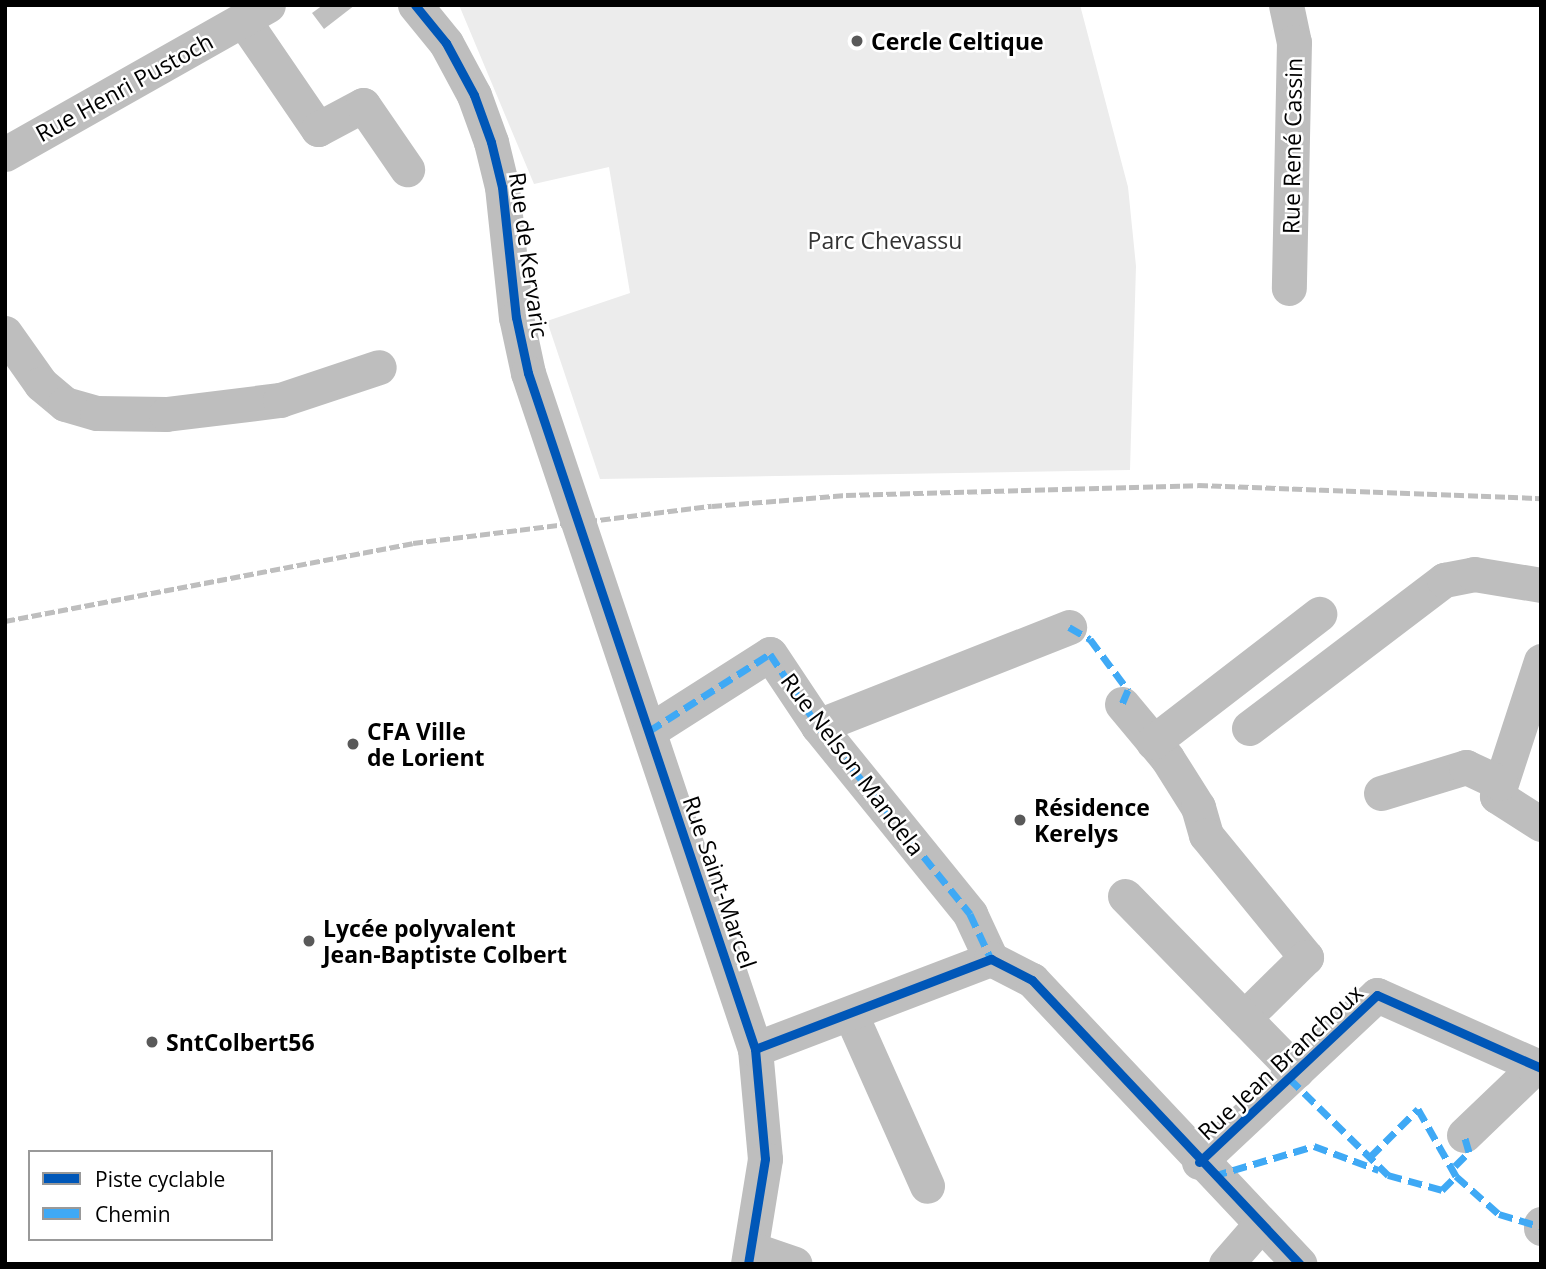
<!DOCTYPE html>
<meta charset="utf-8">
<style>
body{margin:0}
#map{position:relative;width:1546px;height:1269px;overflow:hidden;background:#fff;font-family:"Open Sans",sans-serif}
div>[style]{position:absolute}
.green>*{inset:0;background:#ececec}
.water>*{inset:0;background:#bfbfbf}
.minor>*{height:35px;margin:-17.5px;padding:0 17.5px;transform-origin:17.5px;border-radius:17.5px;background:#bebebe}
.rail>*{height:5px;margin-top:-2.5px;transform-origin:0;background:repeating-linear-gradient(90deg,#bebebe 0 10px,transparent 0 13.5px)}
.quiet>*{height:7px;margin-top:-3.5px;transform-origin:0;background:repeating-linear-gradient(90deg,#3fa9f5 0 14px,transparent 0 21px)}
.cycleway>*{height:9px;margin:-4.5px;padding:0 4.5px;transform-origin:4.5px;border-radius:4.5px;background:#0057b8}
.dots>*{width:19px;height:19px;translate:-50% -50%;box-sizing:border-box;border:4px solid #fff;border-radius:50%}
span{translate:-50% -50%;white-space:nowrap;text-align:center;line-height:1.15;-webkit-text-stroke:5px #fff;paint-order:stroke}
.poi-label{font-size:23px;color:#000;font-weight:700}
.left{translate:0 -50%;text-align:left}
.street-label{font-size:23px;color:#000}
.park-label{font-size:23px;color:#333}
.frame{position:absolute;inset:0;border:7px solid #000;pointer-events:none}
.legend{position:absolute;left:28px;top:1150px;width:245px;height:91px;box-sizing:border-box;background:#fff;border:2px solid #999;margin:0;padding:9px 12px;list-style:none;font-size:21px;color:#000}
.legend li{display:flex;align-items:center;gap:14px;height:35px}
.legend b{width:35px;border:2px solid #999}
</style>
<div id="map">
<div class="green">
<div style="clip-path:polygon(459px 5px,1080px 5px,1128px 187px,1136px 266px,1130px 470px,600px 479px,547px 321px,630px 293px,609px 167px,534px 184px)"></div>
</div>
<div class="water">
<div style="clip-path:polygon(323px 5px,355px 5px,324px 29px,312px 13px)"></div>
</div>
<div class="minor">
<div style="left:415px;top:5px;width:49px;rotate:50.8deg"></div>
<div style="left:446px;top:43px;width:59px;rotate:61.7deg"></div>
<div style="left:474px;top:95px;width:50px;rotate:70.1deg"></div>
<div style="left:491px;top:142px;width:46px;rotate:76.3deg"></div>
<div style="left:502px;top:187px;width:131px;rotate:83.9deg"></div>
<div style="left:516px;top:317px;width:57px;rotate:77.9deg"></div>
<div style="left:528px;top:373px;width:713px;rotate:71.44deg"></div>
<div style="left:755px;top:1049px;width:110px;rotate:84.8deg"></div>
<div style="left:765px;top:1159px;width:106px;rotate:99.2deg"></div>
<div style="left:1286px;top:5px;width:38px;rotate:78deg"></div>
<div style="left:1294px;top:42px;width:246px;rotate:91.2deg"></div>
<div style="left:244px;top:21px;width:131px;rotate:55.6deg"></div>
<div style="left:318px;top:129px;width:51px;rotate:-28.1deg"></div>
<div style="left:363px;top:105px;width:78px;rotate:55.5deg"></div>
<div style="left:5px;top:154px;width:302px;rotate:-29.5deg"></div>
<div style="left:5px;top:333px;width:62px;rotate:54.8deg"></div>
<div style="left:41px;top:384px;width:31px;rotate:40deg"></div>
<div style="left:65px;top:404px;width:33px;rotate:16deg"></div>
<div style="left:97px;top:413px;width:69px;rotate:0.8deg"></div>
<div style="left:166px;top:414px;width:115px;rotate:-7deg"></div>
<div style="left:280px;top:400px;width:104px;rotate:-18.4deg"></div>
<div style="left:1541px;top:661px;width:142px;rotate:108.1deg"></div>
<div style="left:1497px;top:796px;width:52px;rotate:32.5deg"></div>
<div style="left:1122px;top:704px;width:70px;rotate:50.2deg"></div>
<div style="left:1167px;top:758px;width:58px;rotate:57.7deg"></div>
<div style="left:1198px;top:807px;width:29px;rotate:74deg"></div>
<div style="left:1206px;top:835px;width:158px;rotate:50.7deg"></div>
<div style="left:1306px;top:957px;width:87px;rotate:135.5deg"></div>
<div style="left:818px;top:726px;width:270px;rotate:-21.5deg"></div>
<div style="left:1249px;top:728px;width:245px;rotate:-37.2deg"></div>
<div style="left:1444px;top:580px;width:31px;rotate:-11deg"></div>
<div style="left:1474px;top:574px;width:68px;rotate:9.3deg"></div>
<div style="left:649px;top:731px;width:143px;rotate:-32.5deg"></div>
<div style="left:770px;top:654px;width:87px;rotate:56.3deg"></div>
<div style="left:818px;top:726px;width:242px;rotate:51deg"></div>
<div style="left:970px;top:914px;width:50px;rotate:65deg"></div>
<div style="left:1153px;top:742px;width:210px;rotate:-37.6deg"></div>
<div style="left:1381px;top:793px;width:89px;rotate:-17deg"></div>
<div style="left:1466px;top:767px;width:38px;rotate:25deg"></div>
<div style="left:1125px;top:896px;width:245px;rotate:45.7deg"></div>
<div style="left:851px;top:1015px;width:187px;rotate:66deg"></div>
<div style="left:755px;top:1049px;width:253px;rotate:-20.9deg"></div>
<div style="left:991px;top:959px;width:46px;rotate:27.1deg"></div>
<div style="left:1032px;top:980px;width:390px;rotate:46.7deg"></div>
<div style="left:1464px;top:1135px;width:100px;rotate:-43.8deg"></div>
<div style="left:1199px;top:1162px;width:244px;rotate:-43.2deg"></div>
<div style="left:1377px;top:995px;width:180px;rotate:24deg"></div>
<div style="left:1541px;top:1224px;width:4px;rotate:90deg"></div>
<div style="left:751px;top:1249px;width:46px;rotate:18.8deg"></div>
<div style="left:1226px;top:1264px;width:53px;rotate:-48.8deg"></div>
</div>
<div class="rail">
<div style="left:5px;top:621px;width:415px;rotate:-10.8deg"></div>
<div style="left:413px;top:543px;width:301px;rotate:-7.1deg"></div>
<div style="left:712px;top:506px;width:134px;rotate:-4.7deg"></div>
<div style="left:846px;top:495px;width:352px;rotate:-1.6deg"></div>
<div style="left:1198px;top:485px;width:343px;rotate:2.2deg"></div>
</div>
<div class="quiet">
<div style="left:1069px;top:627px;width:24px;rotate:30deg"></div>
<div style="left:1090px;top:639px;width:64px;rotate:53.3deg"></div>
<div style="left:1128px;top:690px;width:15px;rotate:113deg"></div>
<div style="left:649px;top:731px;width:143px;rotate:-32.5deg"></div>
<div style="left:770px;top:654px;width:87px;rotate:56.3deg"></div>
<div style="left:818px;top:726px;width:242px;rotate:51deg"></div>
<div style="left:970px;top:914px;width:50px;rotate:65deg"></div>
<div style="left:1289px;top:1078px;width:139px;rotate:44.4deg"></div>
<div style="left:1388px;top:1175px;width:56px;rotate:15.5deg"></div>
<div style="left:1442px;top:1190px;width:20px;rotate:-45deg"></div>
<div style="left:1456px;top:1176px;width:57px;rotate:41.5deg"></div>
<div style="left:1499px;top:1214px;width:42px;rotate:16.7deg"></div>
<div style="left:1370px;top:1157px;width:68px;rotate:-45deg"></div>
<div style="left:1418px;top:1109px;width:77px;rotate:60.4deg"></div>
<div style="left:1455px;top:1166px;width:20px;rotate:-45deg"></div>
<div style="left:1469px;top:1152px;width:18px;rotate:-106deg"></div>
<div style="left:1213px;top:1176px;width:105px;rotate:-16.5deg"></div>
<div style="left:1314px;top:1146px;width:69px;rotate:20.3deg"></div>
</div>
<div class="cycleway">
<div style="left:415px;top:5px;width:49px;rotate:50.8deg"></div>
<div style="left:446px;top:43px;width:59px;rotate:61.7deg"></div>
<div style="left:474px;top:95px;width:50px;rotate:70.1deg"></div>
<div style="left:491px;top:142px;width:46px;rotate:76.3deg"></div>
<div style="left:502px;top:187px;width:131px;rotate:83.9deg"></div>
<div style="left:516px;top:317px;width:57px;rotate:77.9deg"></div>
<div style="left:528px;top:373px;width:713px;rotate:71.44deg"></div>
<div style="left:755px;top:1049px;width:110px;rotate:84.8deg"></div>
<div style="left:765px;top:1159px;width:106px;rotate:99.2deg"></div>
<div style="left:755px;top:1049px;width:253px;rotate:-20.9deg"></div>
<div style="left:991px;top:959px;width:46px;rotate:27.1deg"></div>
<div style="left:1032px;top:980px;width:390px;rotate:46.7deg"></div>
<div style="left:1199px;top:1162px;width:244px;rotate:-43.2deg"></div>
<div style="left:1377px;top:995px;width:180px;rotate:24deg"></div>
</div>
<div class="dots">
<div style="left:857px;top:41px;background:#595959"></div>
<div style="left:353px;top:744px;background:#595959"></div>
<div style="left:1020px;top:820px;background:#595959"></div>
<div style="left:309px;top:941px;background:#595959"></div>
<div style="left:152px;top:1042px;background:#595959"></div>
</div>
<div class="poi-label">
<span class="left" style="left:871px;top:41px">Cercle Celtique</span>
<span class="left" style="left:367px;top:744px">CFA Ville<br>de Lorient</span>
<span class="left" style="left:1034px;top:820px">Résidence<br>Kerelys</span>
<span class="left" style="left:323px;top:941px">Lycée polyvalent<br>Jean-Baptiste Colbert</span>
<span class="left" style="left:166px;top:1042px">SntColbert56</span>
</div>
<div class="street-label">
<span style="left:124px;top:87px;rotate:-29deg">Rue Henri Pustoch</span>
<span style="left:1292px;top:146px;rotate:-89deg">Rue René Cassin</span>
<span style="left:529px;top:255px;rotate:82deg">Rue de Kervaric</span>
<span style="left:853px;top:764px;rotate:53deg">Rue Nelson Mandela</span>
<span style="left:720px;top:882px;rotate:71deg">Rue Saint-Marcel</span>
<span style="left:1280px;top:1062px;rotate:-43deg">Rue Jean Branchoux</span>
</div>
<div class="park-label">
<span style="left:885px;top:240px">Parc Chevassu</span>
</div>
<div class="frame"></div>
<ul class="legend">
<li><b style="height:9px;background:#0057b8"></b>Piste cyclable</li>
<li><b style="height:9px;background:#3fa9f5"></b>Chemin</li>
</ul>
</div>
